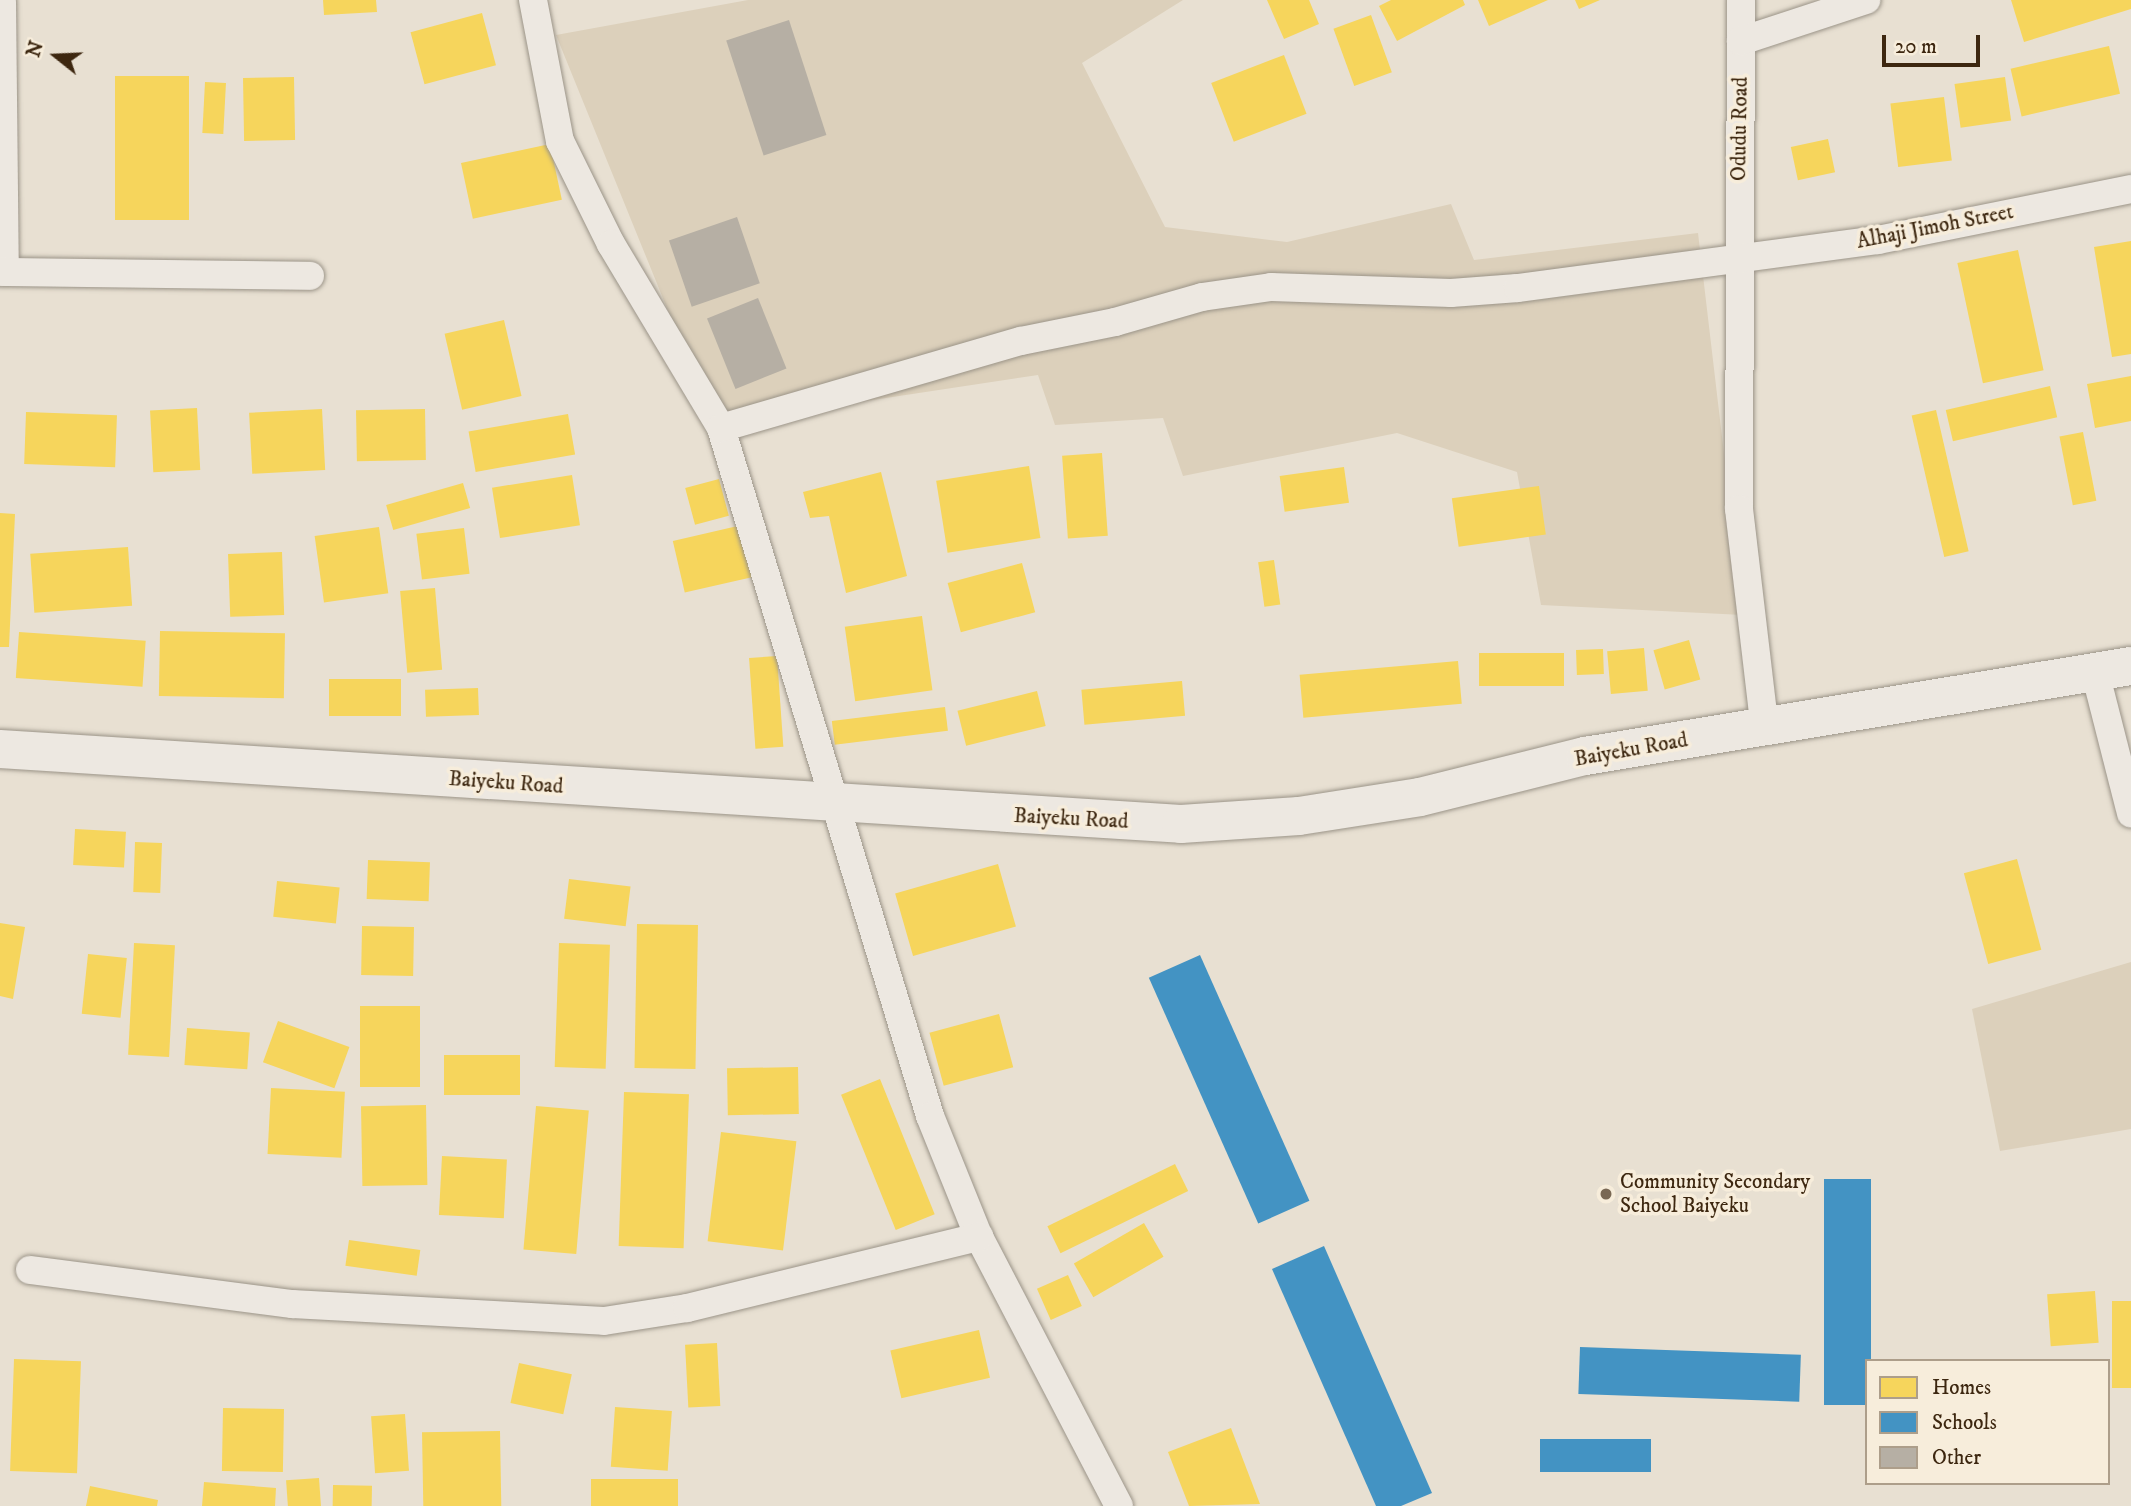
<!DOCTYPE html>
<style>
body{margin:0}
#map{position:relative;width:2131px;height:1506px;overflow:hidden;background:#e8e0d2;font-family:"IM FELL DW Pica",serif}
div>[style]{position:absolute}
.green>*{inset:0;background:#dcd0bb}
.homes>*{inset:0;background:#f6d55c;transform-origin:0 0}
.schools>*{inset:0;background:#4393c3;transform-origin:0 0}
.building>*{inset:0;background:#b6afa4;transform-origin:0 0}
.roads{filter:drop-shadow(0 0 2px #9b9488) drop-shadow(0 0 2px #9b9488)}
.minor>*{height:28px;margin:-14px;padding:0 14px;transform-origin:14px;border-radius:14px;background:#ede8e1}
.secondary>*{height:38px;margin:-19px;padding:0 19px;transform-origin:19px;border-radius:19px;background:#ede8e1}
.dots>*{width:19px;height:19px;translate:-50% -50%;box-sizing:border-box;border:4px solid #f7eddb;border-radius:50%}
span{translate:-50% -50%;white-space:nowrap;text-align:center;line-height:1.15;-webkit-text-stroke:7px #f7eddb;paint-order:stroke}
.street-label{font-size:21px;color:#3d2710}
.poi-label{font-size:21px;color:#3d2710}
.left{translate:0 -50%;text-align:left}
.legend{position:absolute;left:1865px;top:1359px;width:245px;height:126px;box-sizing:border-box;background:#f7eddb;border:2px solid #ad9e8a;margin:0;padding:9px 12px;list-style:none;font-size:21px;color:#3d2710}
.legend li{display:flex;align-items:center;gap:14px;height:35px}
.legend b{width:35px;border:2px solid #ad9e8a}
.north{position:absolute;left:21px;top:21px;width:70px;height:70px;-webkit-text-stroke:5px #f7eddb;paint-order:stroke;rotate:288deg;font-size:19px;font-weight:700;line-height:28px;text-align:center;color:#3d2710}
.north::after{content:'';display:block;margin:auto;width:24px;height:32px;background:#3d2710;clip-path:polygon(50% 0,100% 100%,50% 72%,0 100%)}
.scale{position:absolute;left:1882px;top:35px;width:98px;height:32px;box-sizing:border-box;border:4px solid #3d2710;border-top:0;padding-left:9px;font-size:21px;line-height:24px;white-space:nowrap;color:#3d2710;-webkit-text-stroke:5px #f7eddb;paint-order:stroke}
</style>
<div id="map">
<div class="green">
<div style="clip-path:polygon(748px 0,1183px 0,1082px 63px,1165px 227px,1287px 242px,1451px 204px,1474px 260px,1698px 233px,1743px 615px,1541px 605px,1517px 472px,1397px 433px,1183px 476px,1163px 418px,1055px 425px,1038px 375px,714px 424px,556px 35px)"></div>
<div style="clip-path:polygon(2131px 962px,2131px 1129px,2000px 1151px,1972px 1009px)"></div>
</div>
<div class="homes">
<div style="clip-path:polygon(323px 0,376px 0,377px 12px,324px 15px)"></div>
<div style="clip-path:polygon(1267px 0,1309px 0,1319px 24px,1284px 39px)"></div>
<div style="clip-path:polygon(1391px 0,1463px 0,1465px 5px,1397px 41px,1379px 6px)"></div>
<div style="clip-path:polygon(1478px 0,1548px 0,1489px 26px)"></div>
<div style="clip-path:polygon(1575px 0,1600px 0,1579px 9px)"></div>
<div style="clip-path:polygon(2011px 0,2131px 0,2131px 9px,2024px 42px)"></div>
<div style="left:482px;top:13px;width:54px;height:74px;rotate:75deg"></div>
<div style="left:1371px;top:15px;width:61px;height:40px;rotate:70deg"></div>
<div style="left:2109px;top:46px;width:49px;height:101px;rotate:77deg"></div>
<div style="left:1284px;top:55px;width:63px;height:78px;rotate:69deg"></div>
<div style="left:115px;top:76px;width:74px;height:144px"></div>
<div style="left:294px;top:77px;width:63px;height:51px;rotate:89deg"></div>
<div style="left:2005px;top:77px;width:44px;height:51px;rotate:82deg"></div>
<div style="left:205px;top:82px;width:21px;height:51px;rotate:3deg"></div>
<div style="left:1944px;top:97px;width:64px;height:54px;rotate:83deg"></div>
<div style="left:1828px;top:139px;width:34px;height:38px;rotate:78deg"></div>
<div style="left:550px;top:144px;width:57px;height:91px;rotate:78deg"></div>
<div style="clip-path:polygon(2131px 241px,2131px 354px,2112px 357px,2094px 247px)"></div>
<div style="left:2018px;top:250px;width:123px;height:62px;rotate:78deg"></div>
<div style="left:504px;top:320px;width:78px;height:61px;rotate:77deg"></div>
<div style="clip-path:polygon(2131px 376px,2131px 421px,2095px 428px,2087px 384px)"></div>
<div style="left:2050px;top:386px;width:32px;height:107px;rotate:77deg"></div>
<div style="left:197px;top:408px;width:62px;height:47px;rotate:87deg"></div>
<div style="left:322px;top:409px;width:61px;height:73px;rotate:87deg"></div>
<div style="left:425px;top:409px;width:51px;height:69px;rotate:89deg"></div>
<div style="left:1936px;top:410px;width:145px;height:25px;rotate:77deg"></div>
<div style="left:26px;top:412px;width:91px;height:52px;rotate:2deg"></div>
<div style="left:568px;top:414px;width:41px;height:101px;rotate:80deg"></div>
<div style="left:2083px;top:432px;width:70px;height:24px;rotate:79deg"></div>
<div style="left:1102px;top:453px;width:83px;height:40px;rotate:86deg"></div>
<div style="left:1029px;top:466px;width:73px;height:94px;rotate:81deg"></div>
<div style="left:1344px;top:467px;width:36px;height:65px;rotate:82deg"></div>
<div style="clip-path:polygon(881px 472px,907px 576px,846px 593px,829px 516px,810px 518px,803px 492px)"></div>
<div style="left:572px;top:475px;width:51px;height:81px;rotate:81deg"></div>
<div style="left:719px;top:479px;width:38px;height:35px;rotate:75deg"></div>
<div style="left:463px;top:483px;width:26px;height:80px;rotate:74deg"></div>
<div style="left:1539px;top:486px;width:49px;height:88px;rotate:82deg"></div>
<div style="clip-path:polygon(0 513px,15px 514px,9px 647px,0 647px)"></div>
<div style="left:742px;top:525px;width:53px;height:71px;rotate:77deg"></div>
<div style="left:379px;top:527px;width:67px;height:65px;rotate:82deg"></div>
<div style="left:464px;top:528px;width:46px;height:48px;rotate:83deg"></div>
<div style="left:128px;top:547px;width:59px;height:98px;rotate:86deg"></div>
<div style="left:282px;top:552px;width:63px;height:54px;rotate:88deg"></div>
<div style="left:1274px;top:560px;width:45px;height:16px;rotate:82deg"></div>
<div style="left:1022px;top:563px;width:51px;height:77px;rotate:75deg"></div>
<div style="left:435px;top:588px;width:82px;height:35px;rotate:85deg"></div>
<div style="left:922px;top:616px;width:75px;height:78px;rotate:82deg"></div>
<div style="left:160px;top:631px;width:125px;height:65px;rotate:1deg"></div>
<div style="left:19px;top:632px;width:127px;height:46px;rotate:4deg"></div>
<div style="left:1689px;top:640px;width:41px;height:37px;rotate:74deg"></div>
<div style="left:1644px;top:648px;width:43px;height:37px;rotate:85deg"></div>
<div style="left:1603px;top:649px;width:25px;height:27px;rotate:88deg"></div>
<div style="left:1479px;top:653px;width:85px;height:33px"></div>
<div style="left:777px;top:656px;width:91px;height:28px;rotate:86deg"></div>
<div style="left:1458px;top:661px;width:43px;height:159px;rotate:85deg"></div>
<div style="left:329px;top:679px;width:72px;height:37px"></div>
<div style="left:1182px;top:681px;width:35px;height:101px;rotate:85deg"></div>
<div style="left:478px;top:688px;width:27px;height:53px;rotate:88deg"></div>
<div style="left:1037px;top:691px;width:36px;height:82px;rotate:76deg"></div>
<div style="left:945px;top:707px;width:24px;height:114px;rotate:83deg"></div>
<div style="left:75px;top:829px;width:51px;height:36px;rotate:3deg"></div>
<div style="left:135px;top:842px;width:27px;height:50px;rotate:2deg"></div>
<div style="left:2017px;top:859px;width:94px;height:55px;rotate:75deg"></div>
<div style="left:368px;top:860px;width:62px;height:39px;rotate:2deg"></div>
<div style="left:998px;top:864px;width:65px;height:107px;rotate:74deg"></div>
<div style="left:569px;top:879px;width:62px;height:40px;rotate:7deg"></div>
<div style="left:277px;top:881px;width:63px;height:36px;rotate:6deg"></div>
<div style="clip-path:polygon(0 923px,25px 927px,13px 999px,0 996px)"></div>
<div style="left:637px;top:924px;width:61px;height:144px;rotate:1deg"></div>
<div style="left:362px;top:926px;width:52px;height:49px;rotate:1deg"></div>
<div style="left:134px;top:943px;width:41px;height:112px;rotate:3deg"></div>
<div style="left:559px;top:943px;width:51px;height:124px;rotate:2deg"></div>
<div style="left:88px;top:954px;width:39px;height:60px;rotate:6deg"></div>
<div style="left:420px;top:1006px;width:81px;height:60px;rotate:90deg"></div>
<div style="left:999px;top:1014px;width:55px;height:72px;rotate:75deg"></div>
<div style="left:278px;top:1021px;width:76px;height:44px;rotate:20deg"></div>
<div style="left:187px;top:1028px;width:63px;height:37px;rotate:4deg"></div>
<div style="left:520px;top:1055px;width:40px;height:76px;rotate:90deg"></div>
<div style="left:798px;top:1067px;width:47px;height:71px;rotate:89deg"></div>
<div style="left:880px;top:1079px;width:146px;height:42px;rotate:68deg"></div>
<div style="left:271px;top:1088px;width:74px;height:66px;rotate:3deg"></div>
<div style="left:624px;top:1092px;width:65px;height:154px;rotate:2deg"></div>
<div style="left:426px;top:1105px;width:80px;height:65px;rotate:89deg"></div>
<div style="left:536px;top:1106px;width:53px;height:144px;rotate:5deg"></div>
<div style="left:721px;top:1132px;width:76px;height:110px;rotate:7deg"></div>
<div style="left:442px;top:1156px;width:65px;height:59px;rotate:3deg"></div>
<div style="left:1175px;top:1164px;width:30px;height:142px;rotate:64deg"></div>
<div style="left:1144px;top:1223px;width:39px;height:81px;rotate:60deg"></div>
<div style="left:349px;top:1240px;width:72px;height:26px;rotate:8deg"></div>
<div style="left:1068px;top:1275px;width:34px;height:34px;rotate:66deg"></div>
<div style="left:2095px;top:1291px;width:52px;height:48px;rotate:86deg"></div>
<div style="left:2112px;top:1301px;width:19px;height:87px"></div>
<div style="left:979px;top:1330px;width:49px;height:91px;rotate:77deg"></div>
<div style="left:717px;top:1343px;width:63px;height:32px;rotate:87deg"></div>
<div style="left:14px;top:1359px;width:67px;height:112px;rotate:2deg"></div>
<div style="left:519px;top:1363px;width:54px;height:41px;rotate:12deg"></div>
<div style="left:615px;top:1407px;width:57px;height:60px;rotate:4deg"></div>
<div style="left:223px;top:1408px;width:61px;height:63px;rotate:1deg"></div>
<div style="left:405px;top:1414px;width:57px;height:34px;rotate:86deg"></div>
<div style="clip-path:polygon(1231px 1428px,1260px 1504px,1189px 1506px,1168px 1452px)"></div>
<div style="left:500px;top:1431px;width:75px;height:78px;rotate:89deg"></div>
<div style="left:319px;top:1478px;width:28px;height:33px;rotate:86deg"></div>
<div style="left:591px;top:1479px;width:87px;height:27px"></div>
<div style="clip-path:polygon(204px 1482px,276px 1488px,275px 1506px,202px 1506px)"></div>
<div style="left:333px;top:1485px;width:39px;height:21px;rotate:1deg"></div>
<div style="clip-path:polygon(90px 1486px,158px 1500px,157px 1506px,86px 1506px)"></div>
</div>
<div class="schools">
<div style="left:1200px;top:955px;width:269px;height:56px;rotate:66deg"></div>
<div style="left:1824px;top:1179px;width:47px;height:226px"></div>
<div style="clip-path:polygon(1324px 1246px,1432px 1493px,1401px 1506px,1376px 1506px,1272px 1269px)"></div>
<div style="left:1580px;top:1347px;width:221px;height:47px;rotate:2deg"></div>
<div style="left:1540px;top:1439px;width:111px;height:33px"></div>
</div>
<div class="building">
<div style="left:789px;top:20px;width:121px;height:66px;rotate:72deg"></div>
<div style="left:737px;top:217px;width:70px;height:72px;rotate:71deg"></div>
<div style="left:758px;top:298px;width:76px;height:55px;rotate:68deg"></div>
</div>
<div class="roads">
<div class="minor">
<div style="left:533px;top:0;width:144px;rotate:79.2deg"></div>
<div style="left:560px;top:141px;width:115px;rotate:63.7deg"></div>
<div style="left:611px;top:244px;width:214px;rotate:59.1deg"></div>
<div style="left:721px;top:428px;width:719px;rotate:73.1deg"></div>
<div style="left:930px;top:1116px;width:131px;rotate:68deg"></div>
<div style="left:979px;top:1237px;width:303px;rotate:62.5deg"></div>
<div style="left:1741px;top:0;width:509px;rotate:90.23deg"></div>
<div style="left:1739px;top:509px;width:222px;rotate:83.3deg"></div>
<div style="left:2px;top:2px;width:270px;rotate:89.4deg"></div>
<div style="left:1741px;top:41px;width:132px;rotate:-18.2deg"></div>
<div style="left:0;top:272px;width:310px;rotate:0.7deg"></div>
<div style="left:721px;top:428px;width:312px;rotate:-16.2deg"></div>
<div style="left:1021px;top:341px;width:96px;rotate:-11.4deg"></div>
<div style="left:1115px;top:322px;width:91px;rotate:-16deg"></div>
<div style="left:1202px;top:297px;width:70px;rotate:-8.2deg"></div>
<div style="left:1271px;top:287px;width:180px;rotate:1.9deg"></div>
<div style="left:1451px;top:293px;width:67px;rotate:-4.3deg"></div>
<div style="left:1518px;top:288px;width:363px;rotate:-7.6deg"></div>
<div style="left:1878px;top:240px;width:258px;rotate:-11.4deg"></div>
<div style="left:2095px;top:672px;width:146px;rotate:75.7deg"></div>
<div style="left:30px;top:1270px;width:264px;rotate:7.4deg"></div>
<div style="left:292px;top:1304px;width:312px;rotate:3.1deg"></div>
<div style="left:604px;top:1321px;width:84px;rotate:-8.9deg"></div>
<div style="left:687px;top:1308px;width:301px;rotate:-13.7deg"></div>
</div>
<div class="secondary">
<div style="left:0;top:749px;width:1183px;rotate:3.63deg"></div>
<div style="left:1181px;top:824px;width:118px;rotate:-3.9deg"></div>
<div style="left:1299px;top:816px;width:122px;rotate:-8.9deg"></div>
<div style="left:1420px;top:797px;width:170px;rotate:-14deg"></div>
<div style="left:1585px;top:756px;width:553px;rotate:-9.36deg"></div>
</div>
</div>
<div class="dots">
<div style="left:1606px;top:1194px;background:#796854"></div>
</div>
<div class="street-label">
<span style="left:1740px;top:129px;rotate:-89deg">Odudu Road</span>
<span style="left:1935px;top:227px;rotate:-11deg">Alhaji Jimoh Street</span>
<span style="left:1631px;top:750px;rotate:-10deg">Baiyeku Road</span>
<span style="left:506px;top:783px;rotate:4deg">Baiyeku Road</span>
<span style="left:1071px;top:819px;rotate:3deg">Baiyeku Road</span>
</div>
<div class="poi-label">
<span class="left" style="left:1620px;top:1194px">Community Secondary<br>School Baiyeku</span>
</div>
<ul class="legend">
<li><b style="height:19px;background:#f6d55c"></b>Homes</li>
<li><b style="height:19px;background:#4393c3"></b>Schools</li>
<li><b style="height:19px;background:#b6afa4"></b>Other</li>
</ul>
<div class="north">N</div>
<div class="scale">20 m</div>
</div>
